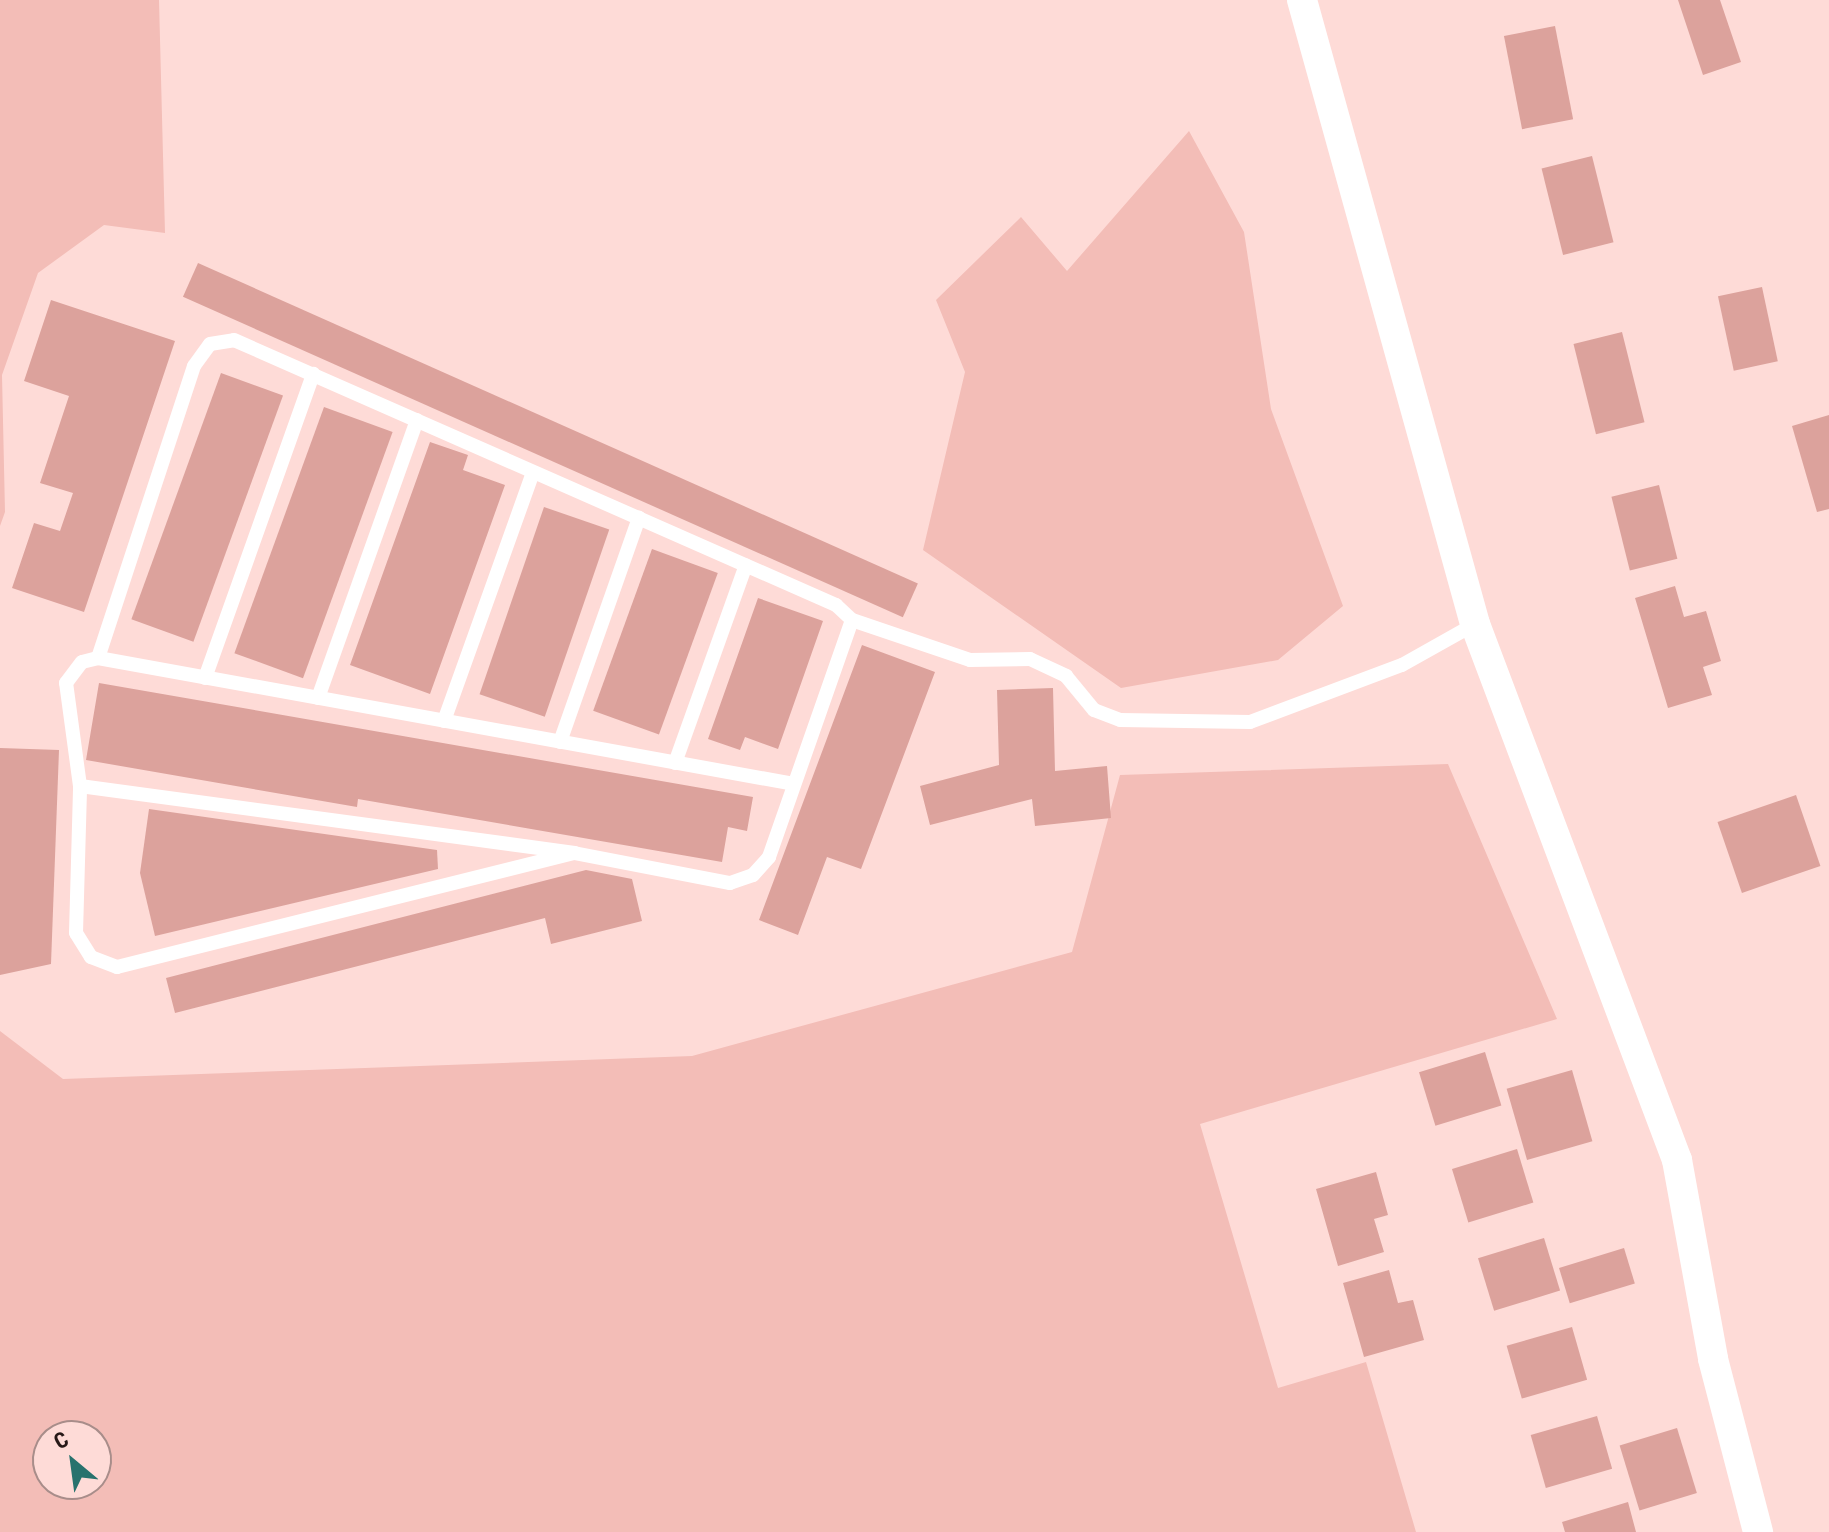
<!DOCTYPE html>
<meta charset="utf-8">
<style>
body{margin:0}
#map{position:relative;width:1829px;height:1532px;overflow:hidden;background:#fedbd7;font-family:"Roboto Condensed",sans-serif}
div>[style]{position:absolute}
.green>*{inset:0;background:#f3bdb7}
.building>*{inset:0;background:#dca29c;transform-origin:0 0}
.service>*{height:14px;margin:-7px;padding:0 7px;transform-origin:7px;border-radius:7px;background:#fff}
.minor>*{height:30px;margin:-15px;padding:0 15px;transform-origin:15px;border-radius:15px;background:#fff}
span{translate:-50% -50%;white-space:nowrap;text-align:center;line-height:1.15;-webkit-text-stroke:6px #fedbd7;paint-order:stroke}
.north{position:absolute;left:32px;top:1420px;width:80px;height:80px;box-sizing:border-box;background:#fedbd7;border:2px solid #a88d8a;border-radius:50%;rotate:331deg;font-size:22px;font-weight:700;line-height:32px;text-align:center;color:#271817}
.north::after{content:'';display:block;margin:auto;width:28px;height:36px;background:#28726d;clip-path:polygon(50% 0,100% 100%,50% 72%,0 100%)}
</style>
<div id="map">
<div class="green">
<div style="clip-path:polygon(0 0,159px 0,165px 233px,104px 225px,38px 273px,2px 375px,5px 512px,0 526px)"></div>
<div style="clip-path:polygon(1189px 131px,1244px 232px,1271px 409px,1343px 606px,1278px 660px,1121px 688px,923px 550px,965px 372px,936px 300px,1021px 217px,1067px 271px)"></div>
<div style="clip-path:polygon(evenodd,1448px 764px,1557px 1019px,1200px 1124px,1278px 1388px,1366px 1362px,1416px 1532px,0 1532px,0 1031px,63px 1079px,692px 1056px,1072px 952px,1120px 775px,1448px 764px,48px 1436px,96px 1436px,96px 1484px,48px 1484px,48px 1436px)"></div>
</div>
<div class="building">
<div style="clip-path:polygon(1678px 0,1720px 0,1741px 62px,1703px 75px)"></div>
<div style="left:1555px;top:26px;width:95px;height:52px;rotate:79deg"></div>
<div style="left:1592px;top:156px;width:89px;height:52px;rotate:76deg"></div>
<div style="left:198px;top:263px;width:788px;height:37px;rotate:24deg"></div>
<div style="left:1762px;top:287px;width:76px;height:45px;rotate:78deg"></div>
<div style="clip-path:polygon(51px 300px,175px 341px,84px 612px,12px 588px,34px 523px,60px 531px,73px 493px,40px 483px,69px 396px,24px 381px)"></div>
<div style="left:1622px;top:332px;width:93px;height:50px;rotate:76deg"></div>
<div style="left:221px;top:373px;width:66px;height:262px;rotate:20deg"></div>
<div style="left:324px;top:407px;width:73px;height:262px;rotate:20deg"></div>
<div style="clip-path:polygon(1829px 415px,1829px 509px,1817px 512px,1792px 426px)"></div>
<div style="clip-path:polygon(430px 442px,468px 455px,463px 470px,505px 485px,430px 694px,350px 665px)"></div>
<div style="left:1659px;top:485px;width:76px;height:49px;rotate:76deg"></div>
<div style="left:544px;top:507px;width:69px;height:198px;rotate:19deg"></div>
<div style="left:652px;top:549px;width:70px;height:172px;rotate:20deg"></div>
<div style="clip-path:polygon(1675px 586px,1684px 617px,1706px 611px,1721px 661px,1703px 667px,1712px 695px,1668px 708px,1635px 598px)"></div>
<div style="clip-path:polygon(758px 598px,823px 621px,778px 749px,745px 737px,740px 750px,708px 739px)"></div>
<div style="clip-path:polygon(862px 645px,935px 672px,861px 869px,827px 857px,798px 935px,759px 920px)"></div>
<div style="clip-path:polygon(99px 683px,753px 797px,747px 831px,728px 827px,722px 862px,358px 799px,357px 807px,86px 760px)"></div>
<div style="clip-path:polygon(1053px 688px,1055px 771px,1107px 766px,1111px 818px,1035px 826px,1032px 799px,930px 825px,920px 786px,999px 765px,997px 690px)"></div>
<div style="clip-path:polygon(0 748px,59px 750px,51px 964px,0 975px)"></div>
<div style="left:1796px;top:795px;width:75px;height:83px;rotate:71deg"></div>
<div style="clip-path:polygon(149px 809px,437px 850px,438px 869px,155px 936px,140px 873px)"></div>
<div style="clip-path:polygon(586px 870px,632px 879px,642px 921px,551px 944px,545px 918px,175px 1013px,166px 978px)"></div>
<div style="left:1485px;top:1052px;width:56px;height:69px;rotate:73deg"></div>
<div style="left:1572px;top:1070px;width:74px;height:68px;rotate:74deg"></div>
<div style="left:1517px;top:1149px;width:56px;height:68px;rotate:73deg"></div>
<div style="clip-path:polygon(1376px 1172px,1388px 1215px,1374px 1219px,1384px 1252px,1338px 1266px,1316px 1189px)"></div>
<div style="left:1544px;top:1238px;width:55px;height:69px;rotate:73deg"></div>
<div style="left:1624px;top:1248px;width:37px;height:68px;rotate:73deg"></div>
<div style="clip-path:polygon(1389px 1270px,1398px 1303px,1413px 1300px,1424px 1340px,1364px 1357px,1343px 1283px)"></div>
<div style="left:1572px;top:1327px;width:55px;height:68px;rotate:74deg"></div>
<div style="left:1597px;top:1416px;width:55px;height:69px;rotate:74deg"></div>
<div style="left:1677px;top:1428px;width:68px;height:60px;rotate:73deg"></div>
<div style="clip-path:polygon(1628px 1502px,1636px 1532px,1565px 1532px,1562px 1522px)"></div>
</div>
<div class="service">
<div style="left:98px;top:658px;width:307px;rotate:-71.8deg"></div>
<div style="left:194px;top:366px;width:27px;rotate:-54deg"></div>
<div style="left:210px;top:344px;width:24px;rotate:-9deg"></div>
<div style="left:234px;top:340px;width:658px;rotate:23.76deg"></div>
<div style="left:836px;top:605px;width:22px;rotate:43deg"></div>
<div style="left:852px;top:620px;width:125px;rotate:18.7deg"></div>
<div style="left:970px;top:660px;width:60px;rotate:-1deg"></div>
<div style="left:1030px;top:659px;width:40px;rotate:25deg"></div>
<div style="left:1066px;top:676px;width:44px;rotate:50.5deg"></div>
<div style="left:1094px;top:710px;width:28px;rotate:21deg"></div>
<div style="left:1120px;top:720px;width:130px;rotate:0.9deg"></div>
<div style="left:1250px;top:722px;width:162px;rotate:-20.6deg"></div>
<div style="left:1402px;top:665px;width:84px;rotate:-29.3deg"></div>
<div style="left:205px;top:678px;width:323px;rotate:-70.4deg"></div>
<div style="left:318px;top:698px;width:295px;rotate:-70.4deg"></div>
<div style="left:444px;top:721px;width:264px;rotate:-70.3deg"></div>
<div style="left:560px;top:742px;width:238px;rotate:-70.6deg"></div>
<div style="left:675px;top:763px;width:210px;rotate:-70.3deg"></div>
<div style="left:80px;top:786px;width:499px;rotate:7.7deg"></div>
<div style="left:574px;top:853px;width:159px;rotate:10.9deg"></div>
<div style="left:730px;top:883px;width:24px;rotate:-19deg"></div>
<div style="left:753px;top:875px;width:24px;rotate:-48deg"></div>
<div style="left:769px;top:857px;width:251px;rotate:-70.7deg"></div>
<div style="left:574px;top:853px;width:471px;rotate:166deg"></div>
<div style="left:117px;top:967px;width:28px;rotate:-159deg"></div>
<div style="left:91px;top:957px;width:28px;rotate:-122deg"></div>
<div style="left:76px;top:933px;width:147px;rotate:-88.4deg"></div>
<div style="left:80px;top:786px;width:104px;rotate:-97.7deg"></div>
<div style="left:66px;top:683px;width:26px;rotate:-53deg"></div>
<div style="left:82px;top:662px;width:16px;rotate:-14deg"></div>
<div style="left:98px;top:658px;width:707px;rotate:10.26deg"></div>
</div>
<div class="minor">
<div style="left:1302px;top:0;width:648px;rotate:74.5deg"></div>
<div style="left:1475px;top:624px;width:573px;rotate:69.35deg"></div>
<div style="left:1677px;top:1160px;width:202px;rotate:79.7deg"></div>
<div style="left:1713px;top:1359px;width:179px;rotate:75.4deg"></div>
</div>
<div class="north">С</div>
</div>
